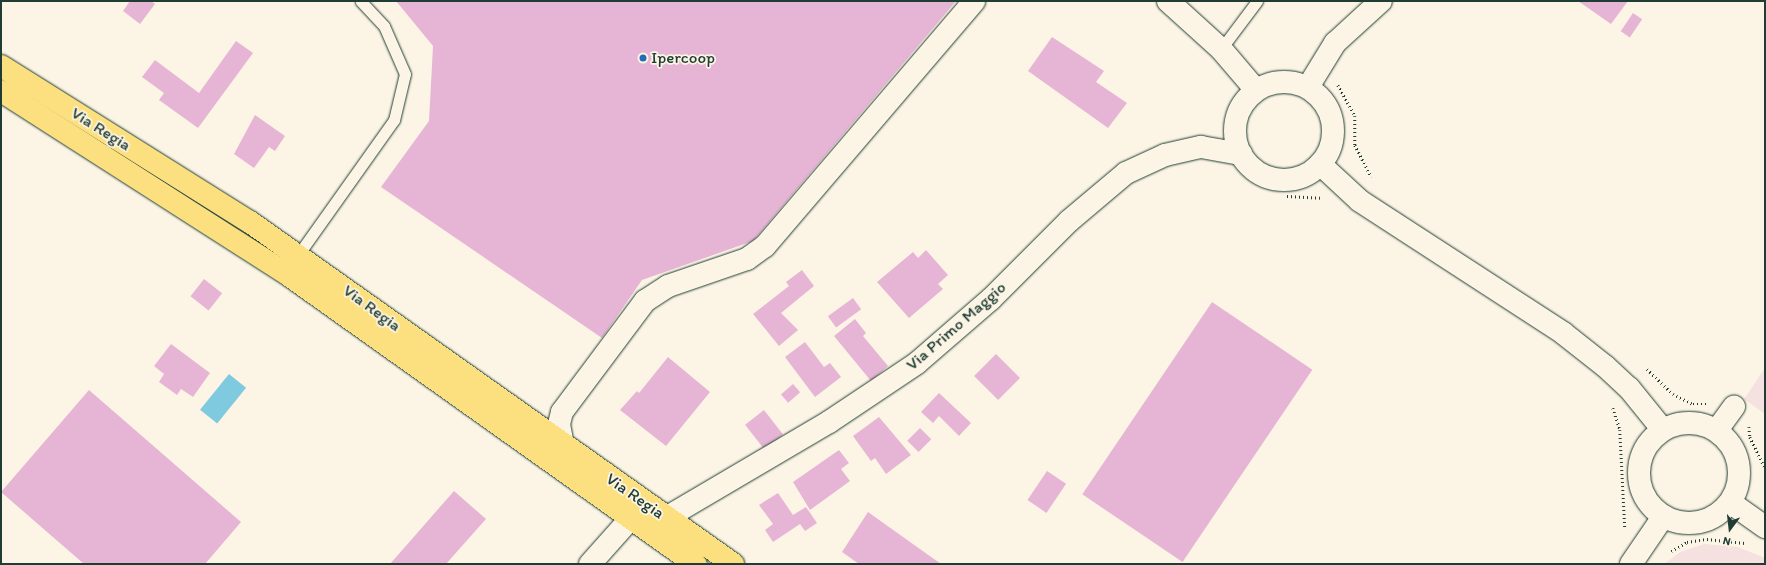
<!DOCTYPE html>
<style>
body{margin:0}
#map{position:relative;width:1766px;height:565px;overflow:hidden;background:#fcf5e5;font-family:Itim,sans-serif}
div>[style]{position:absolute}
.built>*{inset:0;background:#f5e2e0}
.water>*{inset:0;background:#80cae0;transform-origin:0 0}
.building>*{inset:0;background:#e6b5d5;transform-origin:0 0}
.path>*{height:2.5px;margin-top:-1.25px;transform-origin:0;background:repeating-linear-gradient(90deg,#1f3d34 0 1px,transparent 0 4px)}
.roads{filter:drop-shadow(0 0 1px #1f3d34) drop-shadow(0 0 1px #1f3d34)}
.lane>*{height:11px;margin:-5.5px;padding:0 5.5px;transform-origin:5.5px;border-radius:5.5px;background:#fcf5e5}
.street>*{height:22px;margin:-11px;padding:0 11px;transform-origin:11px;border-radius:11px;background:#fcf5e5}
.street>.ring{margin:-11px;padding:0;box-sizing:content-box;background:none;border:22px solid #fcf5e5;border-radius:50%}
.primary>*{height:22px;margin:-11px;padding:0 11px;transform-origin:11px;border-radius:11px;background:#fce080}
.dots>*{width:11px;height:11px;translate:-50% -50%;box-sizing:border-box;border:2px solid #fcf5e5;border-radius:50%}
span{translate:-50% -50%;white-space:nowrap;text-align:center;line-height:1.15;-webkit-text-stroke:3.5px #fcf5e5;paint-order:stroke}
.poi-label{font-size:17px;color:#1f3d34}
.left{translate:0 -50%;text-align:left}
.street-label{font-size:17px;color:#1f3d34}
.frame{position:absolute;inset:0;border:2px solid #1f3d34;pointer-events:none}
.north{position:absolute;left:1710px;top:509px;width:40px;height:40px;-webkit-text-stroke:3px #fcf5e5;paint-order:stroke;rotate:195deg;font-size:11px;font-weight:700;line-height:16px;text-align:center;color:#1f3d34}
.north::after{content:'';display:block;margin:auto;width:14px;height:18px;background:#1f3d34;clip-path:polygon(50% 0,100% 100%,50% 72%,0 100%)}
</style>
<div id="map">
<div class="built">
<div style="clip-path:polygon(1765px 368px,1765px 414px,1744px 399px)"></div>
<div style="clip-path:polygon(1704px 544px,1738px 547px,1765px 558px,1765px 564px,1664px 564px,1680px 552px)"></div>
</div>
<div class="water">
<div style="left:229px;top:374px;width:22px;height:46px;rotate:39deg"></div>
</div>
<div class="building">
<div style="clip-path:polygon(130px 1px,151px 1px,155px 4px,140px 24px,123px 11px)"></div>
<div style="clip-path:polygon(396px 1px,956px 1px,753px 241px,642px 280px,602px 338px,381px 187px,429px 121px,433px 46px)"></div>
<div style="clip-path:polygon(1578px 1px,1628px 1px,1611px 24px)"></div>
<div style="left:1633px;top:13px;width:11px;height:22px;rotate:34deg"></div>
<div style="clip-path:polygon(1052px 37px,1104px 71px,1096px 82px,1127px 103px,1108px 128px,1028px 71px)"></div>
<div style="clip-path:polygon(236px 41px,253px 53px,198px 128px,159px 100px,164px 93px,142px 77px,155px 60px,199px 93px)"></div>
<div style="clip-path:polygon(255px 115px,285px 136px,275px 151px,269px 147px,254px 168px,234px 154px)"></div>
<div style="clip-path:polygon(926px 250px,948px 275px,938px 284px,943px 289px,909px 318px,877px 282px,913px 252px,918px 258px)"></div>
<div style="clip-path:polygon(802px 270px,814px 286px,781px 313px,798px 330px,779px 346px,753px 314px,789px 286px,786px 282px)"></div>
<div style="left:204px;top:279px;width:23px;height:22px;rotate:38deg"></div>
<div style="left:853px;top:298px;width:14px;height:31px;rotate:54deg"></div>
<div style="left:1212px;top:302px;width:121px;height:232px;rotate:34deg"></div>
<div style="clip-path:polygon(855px 319px,866px 333px,863px 336px,888px 366px,871px 381px,834px 336px)"></div>
<div style="clip-path:polygon(805px 342px,824px 367px,830px 363px,841px 377px,815px 397px,785px 357px)"></div>
<div style="clip-path:polygon(171px 344px,210px 373px,193px 397px,181px 389px,177px 395px,159px 382px,164px 374px,154px 366px)"></div>
<div style="left:996px;top:354px;width:34px;height:31px;rotate:45deg"></div>
<div style="clip-path:polygon(668px 357px,710px 392px,666px 446px,620px 410px,637px 391px,639px 393px)"></div>
<div style="left:793px;top:384px;width:11px;height:16px;rotate:49deg"></div>
<div style="clip-path:polygon(89px 390px,241px 522px,205px 564px,84px 564px,1px 492px)"></div>
<div style="clip-path:polygon(939px 393px,971px 423px,959px 436px,939px 416px,933px 423px,921px 412px)"></div>
<div style="left:764px;top:410px;width:31px;height:24px;rotate:52deg"></div>
<div style="clip-path:polygon(879px 417px,911px 455px,886px 474px,875px 458px,871px 461px,853px 436px)"></div>
<div style="left:920px;top:428px;width:16px;height:18px;rotate:45deg"></div>
<div style="clip-path:polygon(839px 450px,849px 463px,841px 469px,850px 481px,810px 510px,793px 482px)"></div>
<div style="left:1047px;top:471px;width:23px;height:35px;rotate:34deg"></div>
<div style="clip-path:polygon(454px 491px,486px 519px,446px 564px,390px 564px)"></div>
<div style="clip-path:polygon(778px 493px,793px 515px,806px 507px,817px 523px,805px 531px,800px 524px,773px 542px,765px 530px,773px 524px,759px 505px)"></div>
<div style="clip-path:polygon(868px 512px,941px 564px,859px 564px,842px 552px)"></div>
</div>
<div class="path">
<div style="left:1338px;top:85px;width:35px;rotate:61deg"></div>
<div style="left:1355px;top:116px;width:29px;rotate:90deg"></div>
<div style="left:1355px;top:145px;width:36px;rotate:63deg"></div>
<div style="left:1287px;top:196px;width:33px;rotate:3deg"></div>
<div style="left:1647px;top:369px;width:36px;rotate:44deg"></div>
<div style="left:1673px;top:394px;width:22px;rotate:27deg"></div>
<div style="left:1693px;top:404px;width:13px"></div>
<div style="left:1613px;top:408px;width:23px;rotate:72deg"></div>
<div style="left:1620px;top:430px;width:99px;rotate:87.1deg"></div>
<div style="left:1749px;top:427px;width:10px;rotate:84deg"></div>
<div style="left:1750px;top:437px;width:34px;rotate:64deg"></div>
<div style="left:1671px;top:551px;width:18px;rotate:-29deg"></div>
<div style="left:1687px;top:542px;width:20px;rotate:-9deg"></div>
<div style="left:1707px;top:539px;width:38px;rotate:6deg"></div>
</div>
<div class="roads">
<div class="lane">
<div style="left:1221px;top:49px;width:60px;rotate:-53.1deg"></div>
<div style="left:298px;top:255px;width:166px;rotate:-54.6deg"></div>
<div style="left:394px;top:120px;width:47px;rotate:-76.6deg"></div>
<div style="left:405px;top:74px;width:52px;rotate:-113.6deg"></div>
<div style="left:384px;top:26px;width:34px;rotate:-133deg"></div>
</div>
<div class="street">
<div style="left:1168px;top:1px;width:72px;rotate:42.2deg"></div>
<div style="left:1221px;top:49px;width:54px;rotate:49.5deg"></div>
<div class="ring" style="left:1235px;top:82px;width:76px;height:76px"></div>
<div style="left:1308px;top:87px;width:52px;rotate:-58.5deg"></div>
<div style="left:1335px;top:43px;width:62px;rotate:-42.4deg"></div>
<div style="left:1320px;top:164px;width:54px;rotate:42.8deg"></div>
<div style="left:1360px;top:201px;width:242px;rotate:33deg"></div>
<div style="left:1563px;top:333px;width:53px;rotate:38.2deg"></div>
<div style="left:1605px;top:366px;width:33px;rotate:43deg"></div>
<div style="left:1629px;top:388px;width:54px;rotate:51deg"></div>
<div class="ring" style="left:1639px;top:423px;width:78px;height:78px"></div>
<div style="left:1717px;top:430px;width:29px;rotate:-54deg"></div>
<div style="left:563px;top:445px;width:21px;rotate:-101deg"></div>
<div style="left:559px;top:424px;width:12px;rotate:-76deg"></div>
<div style="left:562px;top:412px;width:139px;rotate:-53.2deg"></div>
<div style="left:645px;top:301px;width:27px;rotate:-33deg"></div>
<div style="left:668px;top:286px;width:83px;rotate:-18.9deg"></div>
<div style="left:747px;top:259px;width:22px;rotate:-36deg"></div>
<div style="left:765px;top:246px;width:322px;rotate:-49.5deg"></div>
<div style="left:1731px;top:503px;width:42px;rotate:35.2deg"></div>
<div style="left:666px;top:518px;width:189px;rotate:-30.5deg"></div>
<div style="left:829px;top:422px;width:106px;rotate:-33.8deg"></div>
<div style="left:917px;top:363px;width:98px;rotate:-40.9deg"></div>
<div style="left:991px;top:299px;width:110px;rotate:-45deg"></div>
<div style="left:1069px;top:221px;width:75px;rotate:-40.1deg"></div>
<div style="left:1126px;top:173px;width:43px;rotate:-24.8deg"></div>
<div style="left:1165px;top:155px;width:37px;rotate:-13deg"></div>
<div style="left:1201px;top:147px;width:41px;rotate:9.9deg"></div>
<div style="left:590px;top:564px;width:62px;rotate:-48.3deg"></div>
<div style="left:1631px;top:564px;width:57px;rotate:-55.8deg"></div>
</div>
<div class="primary">
<div style="left:1px;top:66px;width:294px;rotate:32.1deg"></div>
<div style="left:250px;top:222px;width:592px;rotate:35.3deg"></div>
<div style="left:1px;top:91px;width:343px;rotate:32.6deg"></div>
<div style="left:290px;top:276px;width:498px;rotate:35.4deg"></div>
</div>
</div>
<div class="dots">
<div style="left:643px;top:58px;background:#1f6fb2"></div>
</div>
<div class="poi-label">
<span class="left" style="left:651px;top:58px">Ipercoop</span>
</div>
<div class="street-label">
<span style="left:101px;top:129px;rotate:32deg">Via Regia</span>
<span style="left:372px;top:308px;rotate:36deg">Via Regia</span>
<span style="left:956px;top:326px;rotate:-41deg">Via Primo Maggio</span>
<span style="left:635px;top:496px;rotate:35deg">Via Regia</span>
</div>
<div class="frame"></div>
<div class="north">N</div>
</div>
